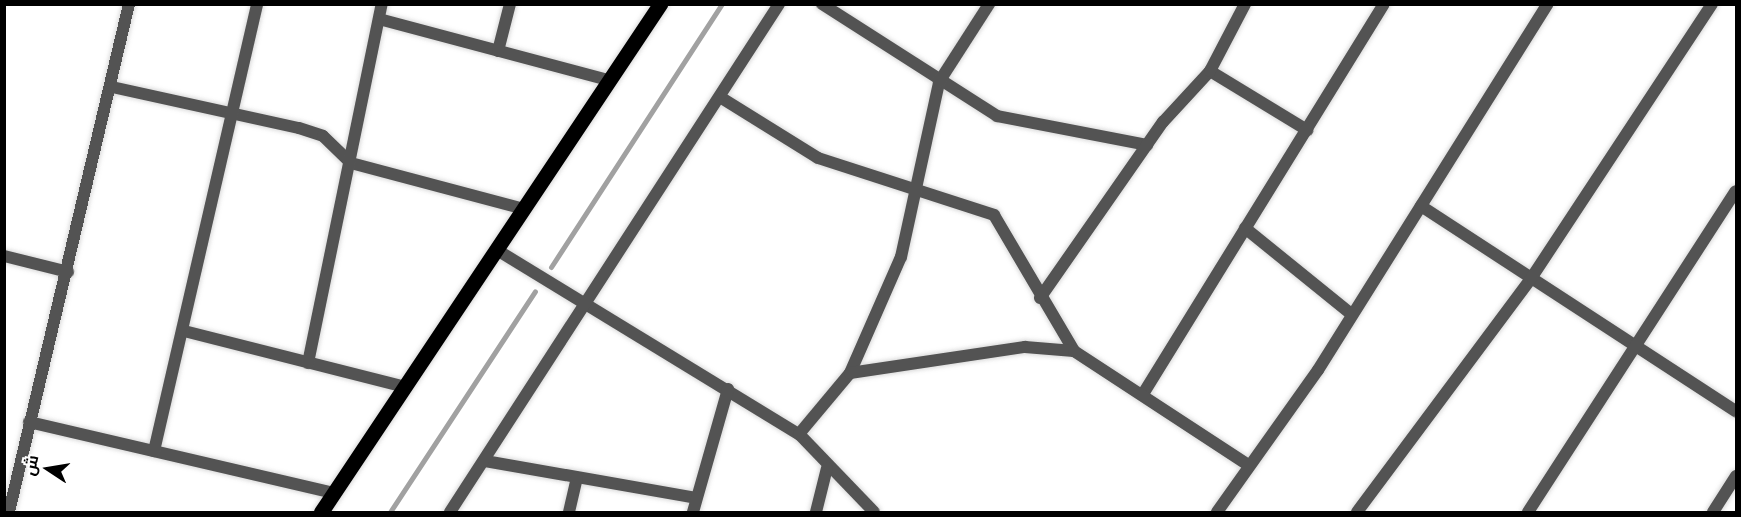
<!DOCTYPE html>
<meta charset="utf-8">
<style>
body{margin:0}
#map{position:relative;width:1741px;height:517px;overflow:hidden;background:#fff;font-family:"PT Sans",Cairo,sans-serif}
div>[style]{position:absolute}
.stream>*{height:5px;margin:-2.5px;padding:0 2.5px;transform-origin:2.5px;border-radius:2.5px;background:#a1a1a1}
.roads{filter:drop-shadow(0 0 2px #dbdbdb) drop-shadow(0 0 2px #dbdbdb)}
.street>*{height:12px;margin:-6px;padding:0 6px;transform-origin:6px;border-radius:6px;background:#535353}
.primary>*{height:15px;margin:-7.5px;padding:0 7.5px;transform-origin:7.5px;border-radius:7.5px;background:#000}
span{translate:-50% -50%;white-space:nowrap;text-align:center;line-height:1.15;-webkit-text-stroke:4.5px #fff;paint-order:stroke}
.frame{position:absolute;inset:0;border:6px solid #000;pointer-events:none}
.north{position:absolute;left:18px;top:439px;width:60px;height:60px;-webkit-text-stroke:4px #fff;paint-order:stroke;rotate:282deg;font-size:16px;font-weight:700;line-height:24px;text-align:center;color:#000}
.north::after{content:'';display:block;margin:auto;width:21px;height:27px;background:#000;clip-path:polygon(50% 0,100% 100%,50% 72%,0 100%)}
</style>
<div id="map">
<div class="stream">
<div style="left:551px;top:267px;width:314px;rotate:-57deg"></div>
<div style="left:390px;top:512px;width:264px;rotate:-56.7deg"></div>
</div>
<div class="roads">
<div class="street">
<div style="left:822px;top:4px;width:208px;rotate:32.6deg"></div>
<div style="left:997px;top:116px;width:153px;rotate:10.9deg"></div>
<div style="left:379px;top:19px;width:238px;rotate:14.9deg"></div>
<div style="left:498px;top:51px;width:49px;rotate:-75.7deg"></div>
<div style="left:1210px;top:71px;width:114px;rotate:31.3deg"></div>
<div style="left:112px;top:87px;width:191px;rotate:12.4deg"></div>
<div style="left:299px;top:128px;width:25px;rotate:18deg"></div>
<div style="left:323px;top:136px;width:39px;rotate:44deg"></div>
<div style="left:351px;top:163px;width:179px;rotate:14.9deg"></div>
<div style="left:720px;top:97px;width:115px;rotate:31.9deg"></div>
<div style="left:818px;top:158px;width:185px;rotate:17.9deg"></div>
<div style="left:994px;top:215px;width:158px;rotate:59.5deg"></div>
<div style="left:1421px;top:206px;width:376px;rotate:33.1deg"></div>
<div style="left:1245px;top:228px;width:135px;rotate:39deg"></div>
<div style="left:497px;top:250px;width:354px;rotate:31.4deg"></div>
<div style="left:799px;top:434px;width:108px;rotate:46.1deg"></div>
<div style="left:4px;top:256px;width:66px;rotate:14deg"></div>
<div style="left:1040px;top:298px;width:215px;rotate:-55.1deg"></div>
<div style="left:1163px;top:122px;width:69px;rotate:-47.3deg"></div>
<div style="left:1210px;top:71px;width:76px;rotate:-62.4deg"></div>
<div style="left:184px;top:331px;width:229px;rotate:14.2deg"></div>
<div style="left:308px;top:363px;width:367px;rotate:-78.4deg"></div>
<div style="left:850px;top:373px;width:127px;rotate:-66.3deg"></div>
<div style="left:901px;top:257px;width:179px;rotate:-77.7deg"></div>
<div style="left:939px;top:82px;width:93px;rotate:-57.3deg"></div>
<div style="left:1143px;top:394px;width:458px;rotate:-58.3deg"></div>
<div style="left:29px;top:422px;width:313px;rotate:13.1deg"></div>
<div style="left:799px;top:434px;width:80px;rotate:-50.1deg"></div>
<div style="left:850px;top:373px;width:177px;rotate:-8.5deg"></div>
<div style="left:1025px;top:347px;width:49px;rotate:4.7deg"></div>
<div style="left:1074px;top:351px;width:208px;rotate:33.2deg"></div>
<div style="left:154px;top:451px;width:459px;rotate:-77deg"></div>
<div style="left:485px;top:461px;width:214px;rotate:9.9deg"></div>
<div style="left:9px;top:512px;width:522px;rotate:-76.71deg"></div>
<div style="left:450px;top:512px;width:605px;rotate:-57.07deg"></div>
<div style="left:569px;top:512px;width:35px;rotate:-77deg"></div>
<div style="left:693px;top:512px;width:128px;rotate:-74.1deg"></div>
<div style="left:816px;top:512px;width:45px;rotate:-76deg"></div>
<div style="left:1217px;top:512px;width:174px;rotate:-54.6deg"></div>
<div style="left:1318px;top:370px;width:432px;rotate:-57.9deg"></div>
<div style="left:1357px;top:512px;width:293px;rotate:-53.3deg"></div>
<div style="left:1532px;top:277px;width:327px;rotate:-56.6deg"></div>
<div style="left:1528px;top:512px;width:382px;rotate:-57.1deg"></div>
<div style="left:1713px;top:512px;width:43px;rotate:-57.4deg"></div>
</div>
<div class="primary">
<div style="left:321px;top:512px;width:611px;rotate:-56.28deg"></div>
</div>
</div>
<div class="frame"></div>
<div class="north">ش</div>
</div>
